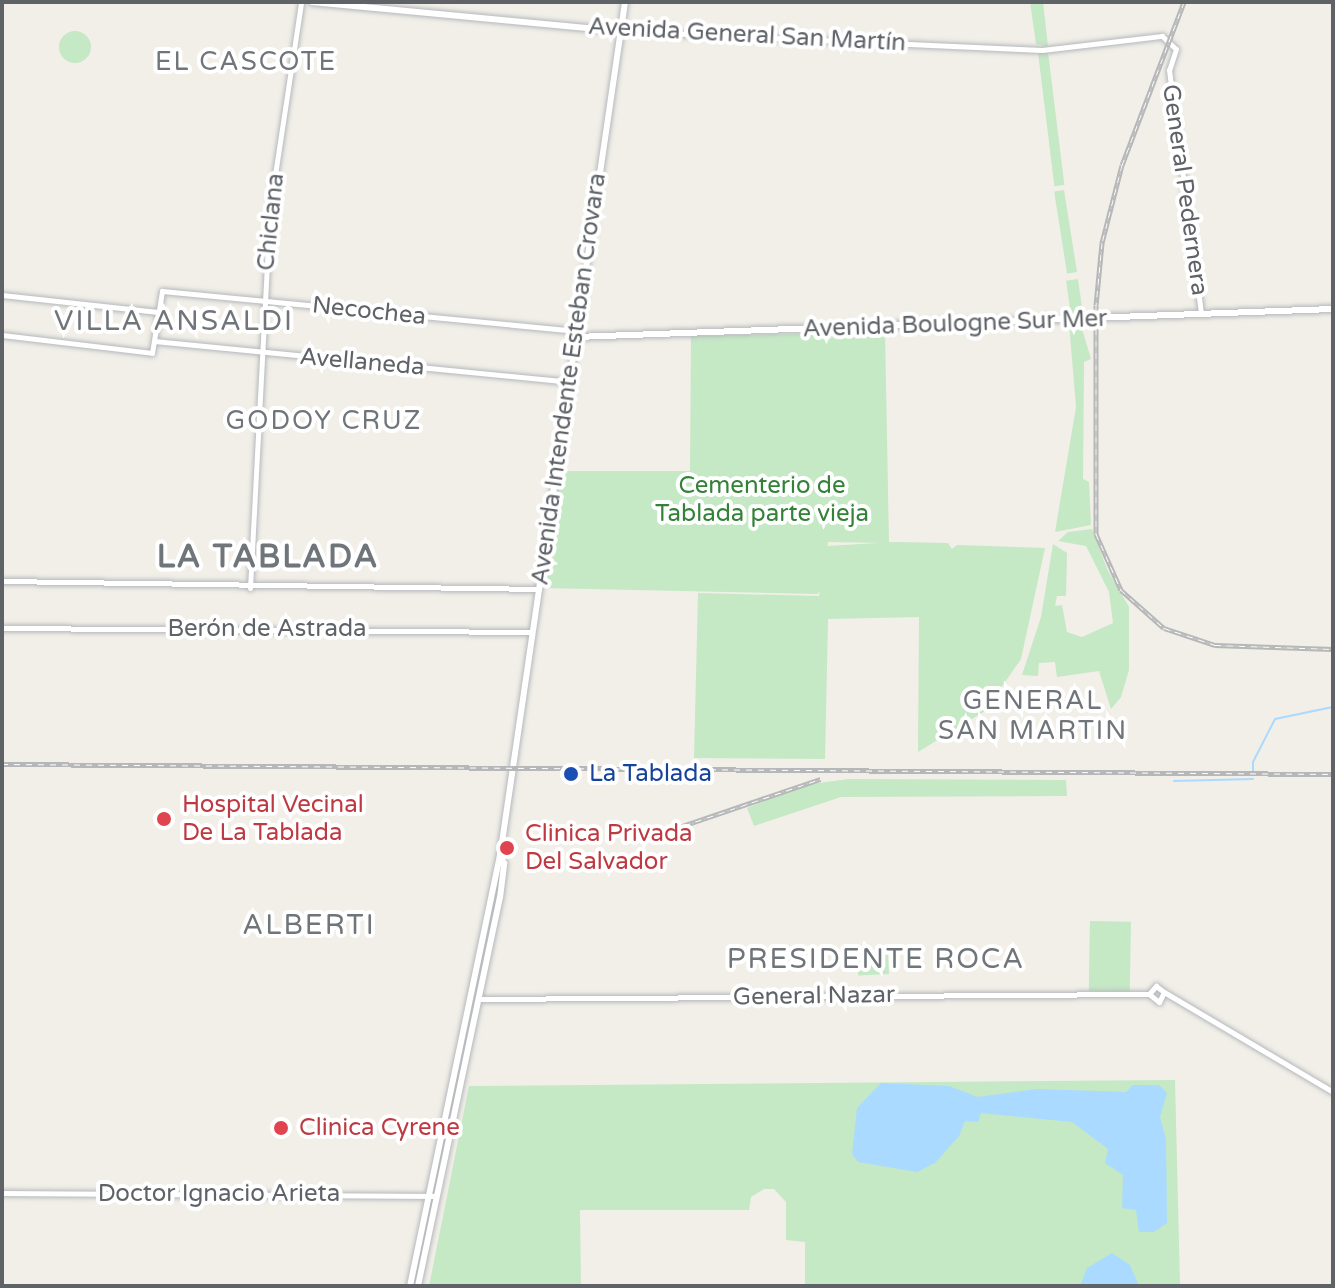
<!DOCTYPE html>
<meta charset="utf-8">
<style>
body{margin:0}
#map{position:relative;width:1335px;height:1288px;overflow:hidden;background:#f1efe8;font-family:"Varela Round",sans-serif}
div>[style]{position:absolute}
.green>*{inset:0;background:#c5e8c5;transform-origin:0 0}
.round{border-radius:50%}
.water>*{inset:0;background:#aadaff}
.stream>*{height:2px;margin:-1px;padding:0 1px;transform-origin:1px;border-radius:1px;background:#aadaff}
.roads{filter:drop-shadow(0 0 2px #b5b8bc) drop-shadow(0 0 2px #b5b8bc)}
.tertiary>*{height:5px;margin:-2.5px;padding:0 2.5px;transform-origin:2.5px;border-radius:2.5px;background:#fff}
.secondary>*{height:6px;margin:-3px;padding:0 3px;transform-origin:3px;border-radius:3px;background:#fff}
.rail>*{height:5px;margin-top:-2.5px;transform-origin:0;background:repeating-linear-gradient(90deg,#fff 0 6px,#b6b7b8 0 12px);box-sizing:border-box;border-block:2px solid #b6b7b8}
.dots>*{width:22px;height:22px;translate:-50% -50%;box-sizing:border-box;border:4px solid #fff;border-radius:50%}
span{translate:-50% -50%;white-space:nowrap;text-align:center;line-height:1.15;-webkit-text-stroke:8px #fff;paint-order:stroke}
.street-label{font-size:24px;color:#5f6368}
.park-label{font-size:24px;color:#348238}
.transit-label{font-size:24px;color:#164399}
.left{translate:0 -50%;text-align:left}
.health-label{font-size:24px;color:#be3a42}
.neighbourhood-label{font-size:26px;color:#70757a;letter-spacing:2px}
.quarter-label{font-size:28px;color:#70757a;letter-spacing:2px}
.district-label{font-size:32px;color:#70757a;font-weight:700;letter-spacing:2px}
.frame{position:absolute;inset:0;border:4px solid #5f6368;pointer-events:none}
</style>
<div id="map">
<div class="green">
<div style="clip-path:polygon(1030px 2px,1043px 2px,1048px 47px,1036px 44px)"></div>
<div class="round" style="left:59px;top:31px;width:32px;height:32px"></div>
<div style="left:1048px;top:52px;width:134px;height:10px;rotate:83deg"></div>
<div style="left:1064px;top:190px;width:83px;height:10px;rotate:81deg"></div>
<div style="left:1078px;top:279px;width:36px;height:12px;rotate:82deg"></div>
<div style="clip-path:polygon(1080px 322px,1091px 359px,1084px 362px,1083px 479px,1089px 482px,1091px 525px,1055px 532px,1076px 407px,1069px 323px)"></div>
<div style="clip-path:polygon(885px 332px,889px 543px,828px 542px,823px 589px,817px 594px,543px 588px,560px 471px,690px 471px,691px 336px)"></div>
<div style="clip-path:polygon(1092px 529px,1107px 569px,1129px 607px,1129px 670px,1121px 697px,1111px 709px,1099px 671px,1057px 677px,1055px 662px,1039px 663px,1038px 676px,1022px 675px,1041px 617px,1053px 544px,1067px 553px,1066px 596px,1057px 596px,1055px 606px,1062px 605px,1067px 632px,1082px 637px,1113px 623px,1109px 592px,1086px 546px,1058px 541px,1068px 532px)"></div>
<div style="clip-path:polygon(895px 542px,948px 543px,952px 549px,957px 545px,1045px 548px,1021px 659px,985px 711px,918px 752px,919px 617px,828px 619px,825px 759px,694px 758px,698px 593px,819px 596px,827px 546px)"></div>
<div style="clip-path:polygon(849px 779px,1066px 780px,1067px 796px,841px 797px,754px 826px,747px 808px,803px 785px)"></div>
<div style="left:1090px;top:921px;width:41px;height:70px;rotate:1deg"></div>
<div style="left:888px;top:955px;width:19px;height:31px;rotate:87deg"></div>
<div style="clip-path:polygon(1175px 1080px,1180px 1286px,805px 1286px,805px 1242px,786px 1240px,786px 1202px,774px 1189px,764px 1189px,751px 1197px,749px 1210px,580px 1210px,581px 1286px,429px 1286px,469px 1086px)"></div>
</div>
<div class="water">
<div style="clip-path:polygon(881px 1083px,949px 1086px,978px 1097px,1037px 1089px,1126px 1092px,1133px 1085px,1159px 1085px,1167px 1093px,1160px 1117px,1166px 1139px,1167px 1223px,1154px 1232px,1139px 1232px,1136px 1210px,1122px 1208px,1123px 1175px,1105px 1163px,1108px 1149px,1072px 1122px,981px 1113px,978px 1122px,965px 1121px,959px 1136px,935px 1163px,917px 1172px,858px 1162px,852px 1154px,857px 1108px)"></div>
<div style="clip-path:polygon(1112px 1253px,1130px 1265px,1139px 1286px,1080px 1286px,1087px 1268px)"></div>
</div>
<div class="stream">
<div style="left:1253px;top:772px;width:10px;rotate:-90deg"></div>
<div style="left:1253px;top:762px;width:48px;rotate:-62.9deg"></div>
<div style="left:1275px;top:719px;width:59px;rotate:-11.7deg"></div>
<div style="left:1174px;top:781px;width:79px;rotate:-1.5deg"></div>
</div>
<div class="roads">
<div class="tertiary">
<div style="left:621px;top:31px;width:421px;rotate:2.6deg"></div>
<div style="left:1042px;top:50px;width:121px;rotate:-6.7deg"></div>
<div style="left:1162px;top:36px;width:19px;rotate:43deg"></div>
<div style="left:1176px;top:49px;width:22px;rotate:108deg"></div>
<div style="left:1169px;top:70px;width:246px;rotate:82.5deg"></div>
<div style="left:2px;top:295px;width:157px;rotate:6.2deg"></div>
<div style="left:2px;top:335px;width:151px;rotate:6.8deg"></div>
<div style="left:152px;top:353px;width:63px;rotate:-80.8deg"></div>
<div style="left:162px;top:291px;width:417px;rotate:5.5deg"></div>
<div style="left:154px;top:341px;width:417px;rotate:5.6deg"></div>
<div style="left:2px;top:581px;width:537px;rotate:0.85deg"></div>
<div style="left:250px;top:588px;width:381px;rotate:-87deg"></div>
<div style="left:270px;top:208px;width:208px;rotate:-81.4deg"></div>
<div style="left:2px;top:628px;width:530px;rotate:0.43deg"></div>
<div style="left:1164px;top:992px;width:196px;rotate:30.6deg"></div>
<div style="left:1149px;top:994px;width:13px;rotate:39deg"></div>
<div style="left:1159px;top:1002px;width:11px;rotate:-63deg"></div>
<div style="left:1149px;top:994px;width:11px;rotate:-49deg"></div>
<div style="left:1156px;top:986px;width:10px;rotate:37deg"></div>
<div style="left:479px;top:999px;width:670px;rotate:-0.43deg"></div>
<div style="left:2px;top:1193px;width:434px;rotate:0.4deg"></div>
</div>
<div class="secondary">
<div style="left:312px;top:2px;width:310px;rotate:5.4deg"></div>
<div style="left:576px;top:337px;width:758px;rotate:-2.12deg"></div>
<div style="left:410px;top:1286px;width:439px;rotate:-78.2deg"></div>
<div style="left:500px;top:856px;width:863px;rotate:-81.67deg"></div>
<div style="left:418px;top:1286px;width:397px;rotate:-78.1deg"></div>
<div style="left:500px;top:898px;width:35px;rotate:-83deg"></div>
<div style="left:504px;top:863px;width:8px;rotate:-120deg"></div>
</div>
</div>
<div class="rail">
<div style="left:1184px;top:2px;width:174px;rotate:110.8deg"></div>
<div style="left:1122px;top:165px;width:81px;rotate:104.4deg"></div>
<div style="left:1102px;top:243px;width:62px;rotate:95.5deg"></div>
<div style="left:1096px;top:305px;width:229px;rotate:90deg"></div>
<div style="left:1096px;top:534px;width:61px;rotate:65.9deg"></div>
<div style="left:1121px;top:590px;width:57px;rotate:41.5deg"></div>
<div style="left:1164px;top:628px;width:54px;rotate:18.4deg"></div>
<div style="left:1215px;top:645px;width:118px;rotate:1.9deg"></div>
<div style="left:2px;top:764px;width:1331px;rotate:0.43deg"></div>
<div style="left:650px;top:837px;width:180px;rotate:-18.8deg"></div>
</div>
<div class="dots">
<div style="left:571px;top:774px;background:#1a4fb4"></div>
<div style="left:164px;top:819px;background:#e0444e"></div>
<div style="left:507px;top:848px;background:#e0444e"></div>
<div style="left:281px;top:1128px;background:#e0444e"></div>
</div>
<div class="street-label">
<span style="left:747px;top:35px;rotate:3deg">Avenida General San Martín</span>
<span style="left:1185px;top:190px;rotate:82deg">General Pedernera</span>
<span style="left:271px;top:222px;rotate:-84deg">Chiclana</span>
<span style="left:369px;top:311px;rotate:6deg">Necochea</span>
<span style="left:955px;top:324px;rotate:-2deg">Avenida Boulogne Sur Mer</span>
<span style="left:362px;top:362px;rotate:5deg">Avellaneda</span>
<span style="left:569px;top:379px;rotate:-82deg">Avenida Intendente Esteban Crovara</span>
<span style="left:267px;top:629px">Berón de Astrada</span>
<span style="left:814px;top:996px;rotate:-1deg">General Nazar</span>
<span style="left:219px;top:1194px">Doctor Ignacio Arieta</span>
</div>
<div class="park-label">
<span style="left:762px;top:500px">Cementerio de<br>Tablada parte vieja</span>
</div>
<div class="transit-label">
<span class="left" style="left:589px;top:774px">La Tablada</span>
</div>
<div class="health-label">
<span class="left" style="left:182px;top:819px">Hospital Vecinal<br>De La Tablada</span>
<span class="left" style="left:525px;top:848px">Clinica Privada<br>Del Salvador</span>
<span class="left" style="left:299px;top:1128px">Clinica Cyrene</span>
</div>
<div class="neighbourhood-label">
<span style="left:246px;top:62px">EL CASCOTE</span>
<span style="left:324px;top:421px">GODOY CRUZ</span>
<span style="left:1033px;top:716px">GENERAL<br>SAN MARTIN</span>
</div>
<div class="quarter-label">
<span style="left:174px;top:321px">VILLA ANSALDI</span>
<span style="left:309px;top:925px">ALBERTI</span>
<span style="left:876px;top:959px">PRESIDENTE ROCA</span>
</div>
<div class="district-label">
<span style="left:268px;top:557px">LA TABLADA</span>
</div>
<div class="frame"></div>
</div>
